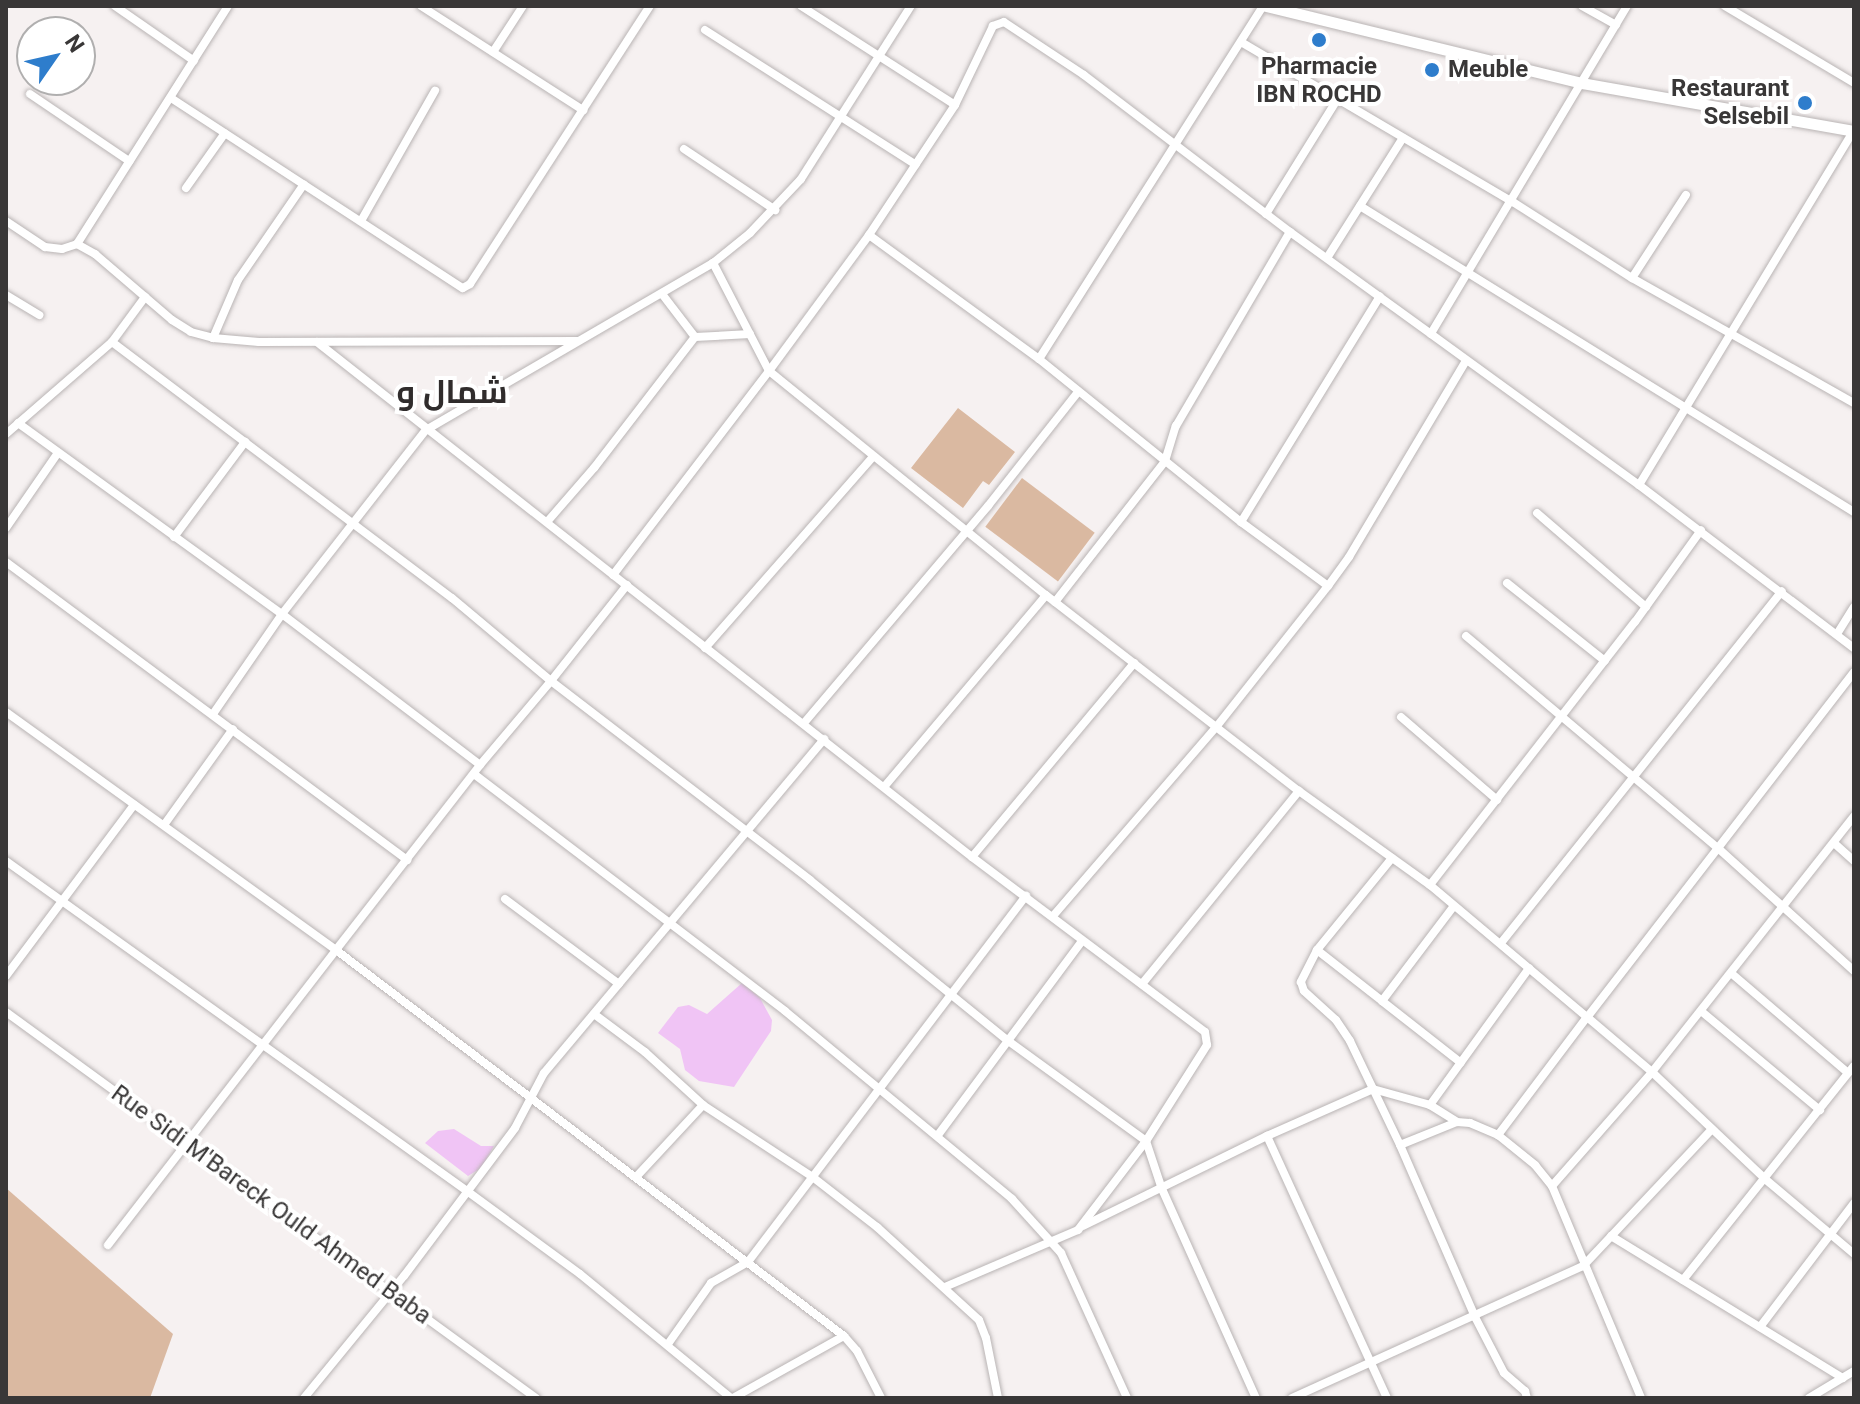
<!DOCTYPE html>
<meta charset="utf-8">
<style>
body{margin:0}
#map{position:relative;width:1860px;height:1404px;overflow:hidden;background:#f6f1f1;font-family:Roboto,Cairo,sans-serif}
div>[style]{position:absolute}
.green>*{inset:0;background:#dab9a1;transform-origin:0 0}
.water>*{inset:0;background:#f0c4f5}
.roads{filter:drop-shadow(0 0 2px #b9b4b4) drop-shadow(0 0 2px #b9b4b4)}
.minor>*{height:8px;margin:-4px;padding:0 4px;transform-origin:4px;border-radius:4px;background:#fff}
.tertiary>*{height:11px;margin:-5.5px;padding:0 5.5px;transform-origin:5.5px;border-radius:5.5px;background:#fff}
.dots>*{width:22px;height:22px;translate:-50% -50%;box-sizing:border-box;border:4px solid #fff;border-radius:50%}
span{translate:-50% -50%;white-space:nowrap;text-align:center;line-height:1.15;-webkit-text-stroke:8px #fff;paint-order:stroke}
.poi-label{font-size:24px;color:#393737;font-weight:700}
.left{translate:0 -50%;text-align:left}
.right{translate:-100% -50%;text-align:right}
.street-label{font-size:24px;color:#393737}
.district-label{font-size:32px;color:#302c2c;font-weight:700}
.frame{position:absolute;inset:0;border:8px solid #393737;pointer-events:none}
.north{position:absolute;left:16px;top:16px;width:80px;height:80px;box-sizing:border-box;background:#fff;border:2px solid #b0afaf;border-radius:50%;rotate:56deg;font-size:22px;font-weight:700;line-height:32px;text-align:center;color:#393737}
.north::after{content:'';display:block;margin:auto;width:28px;height:36px;background:#2e7dcc;clip-path:polygon(50% 0,100% 100%,50% 72%,0 100%)}
</style>
<div id="map">
<div class="green">
<div style="clip-path:polygon(958px 408px,1015px 452px,989px 485px,983px 481px,963px 508px,911px 468px)"></div>
<div style="left:1022px;top:478px;width:91px;height:61px;rotate:37deg"></div>
<div style="clip-path:polygon(6px 1188px,173px 1334px,150px 1398px,6px 1398px)"></div>
</div>
<div class="water">
<div style="clip-path:polygon(742px 983px,760px 998px,772px 1020px,771px 1031px,734px 1087px,699px 1081px,685px 1070px,680px 1049px,658px 1033px,678px 1007px,689px 1005px,707px 1014px)"></div>
<div style="clip-path:polygon(454px 1129px,481px 1146px,494px 1146px,481px 1168px,468px 1176px,425px 1143px,438px 1131px)"></div>
</div>
<div class="roads">
<div class="minor">
<div style="left:115px;top:6px;width:96px;rotate:34.8deg"></div>
<div style="left:421px;top:6px;width:193px;rotate:32.7deg"></div>
<div style="left:801px;top:6px;width:183px;rotate:32.7deg"></div>
<div style="left:1582px;top:6px;width:39px;rotate:29deg"></div>
<div style="left:1627px;top:6px;width:382px;rotate:120.9deg"></div>
<div style="left:1431px;top:334px;width:257px;rotate:36deg"></div>
<div style="left:1725px;top:6px;width:150px;rotate:30.8deg"></div>
<div style="left:705px;top:30px;width:250px;rotate:32.6deg"></div>
<div style="left:1241px;top:42px;width:316px;rotate:30.5deg"></div>
<div style="left:1513px;top:202px;width:141px;rotate:32.6deg"></div>
<div style="left:1632px;top:278px;width:255px;rotate:29.4deg"></div>
<div style="left:493px;top:52px;width:55px;rotate:-56.9deg"></div>
<div style="left:30px;top:94px;width:120px;rotate:34.1deg"></div>
<div style="left:171px;top:98px;width:348px;rotate:33.1deg"></div>
<div style="left:463px;top:288px;width:8px;rotate:-30deg"></div>
<div style="left:470px;top:284px;width:331px;rotate:-57.1deg"></div>
<div style="left:1854px;top:130px;width:415px;rotate:121.2deg"></div>
<div style="left:1639px;top:485px;width:270px;rotate:37.2deg"></div>
<div style="left:684px;top:149px;width:110px;rotate:33.8deg"></div>
<div style="left:186px;top:188px;width:67px;rotate:-54.7deg"></div>
<div style="left:1360px;top:206px;width:581px;rotate:31.78deg"></div>
<div style="left:1266px;top:214px;width:134px;rotate:-58.1deg"></div>
<div style="left:6px;top:221px;width:47px;rotate:33.7deg"></div>
<div style="left:45px;top:247px;width:17px;rotate:7deg"></div>
<div style="left:62px;top:249px;width:16px;rotate:-18deg"></div>
<div style="left:77px;top:244px;width:282px;rotate:-57.6deg"></div>
<div style="left:361px;top:221px;width:150px;rotate:-60.4deg"></div>
<div style="left:869px;top:235px;width:169px;rotate:126.3deg"></div>
<div style="left:769px;top:371px;width:356px;rotate:39deg"></div>
<div style="left:1046px;top:595px;width:320px;rotate:37.8deg"></div>
<div style="left:1299px;top:791px;width:161px;rotate:35.7deg"></div>
<div style="left:1430px;top:885px;width:205px;rotate:40.1deg"></div>
<div style="left:1587px;top:1017px;width:148px;rotate:127deg"></div>
<div style="left:77px;top:244px;width:21px;rotate:29deg"></div>
<div style="left:95px;top:254px;width:101px;rotate:40.6deg"></div>
<div style="left:172px;top:320px;width:22px;rotate:32deg"></div>
<div style="left:191px;top:332px;width:23px;rotate:15deg"></div>
<div style="left:213px;top:338px;width:46px;rotate:5deg"></div>
<div style="left:259px;top:342px;width:318px;rotate:-0.2deg"></div>
<div style="left:1327px;top:258px;width:142px;rotate:-57.7deg"></div>
<div style="left:1632px;top:278px;width:99px;rotate:-57deg"></div>
<div style="left:6px;top:295px;width:39px;rotate:31deg"></div>
<div style="left:1431px;top:334px;width:174px;rotate:-144.1deg"></div>
<div style="left:1290px;top:232px;width:259px;rotate:-142.7deg"></div>
<div style="left:1084px;top:75px;width:96px;rotate:-146.5deg"></div>
<div style="left:1004px;top:22px;width:12px;rotate:160deg"></div>
<div style="left:993px;top:26px;width:88px;rotate:115.7deg"></div>
<div style="left:955px;top:105px;width:156px;rotate:123.5deg"></div>
<div style="left:869px;top:235px;width:210px;rotate:36.1deg"></div>
<div style="left:1039px;top:359px;width:260px;rotate:38.9deg"></div>
<div style="left:1241px;top:522px;width:108px;rotate:36.3deg"></div>
<div style="left:1328px;top:586px;width:36px;rotate:-54deg"></div>
<div style="left:1349px;top:557px;width:228px;rotate:-59.2deg"></div>
<div style="left:695px;top:337px;width:55px;rotate:-3.1deg"></div>
<div style="left:213px;top:338px;width:63px;rotate:-66.7deg"></div>
<div style="left:238px;top:280px;width:116px;rotate:-55.5deg"></div>
<div style="left:112px;top:342px;width:426px;rotate:37deg"></div>
<div style="left:452px;top:598px;width:129px;rotate:40deg"></div>
<div style="left:551px;top:681px;width:110px;rotate:130.2deg"></div>
<div style="left:480px;top:765px;width:234px;rotate:127.9deg"></div>
<div style="left:336px;top:950px;width:638px;rotate:37.23deg"></div>
<div style="left:844px;top:1336px;width:20px;rotate:49deg"></div>
<div style="left:857px;top:1351px;width:53px;rotate:62.9deg"></div>
<div style="left:317px;top:342px;width:833px;rotate:38.18deg"></div>
<div style="left:972px;top:857px;width:291px;rotate:36.9deg"></div>
<div style="left:1205px;top:1032px;width:13px;rotate:81deg"></div>
<div style="left:1207px;top:1045px;width:114px;rotate:122.4deg"></div>
<div style="left:1146px;top:1141px;width:51px;rotate:71.6deg"></div>
<div style="left:1162px;top:1189px;width:229px;rotate:65.8deg"></div>
<div style="left:1039px;top:359px;width:418px;rotate:-57.6deg"></div>
<div style="left:18px;top:423px;width:326px;rotate:35.9deg"></div>
<div style="left:282px;top:614px;width:249px;rotate:37.3deg"></div>
<div style="left:6px;top:434px;width:140px;rotate:-41deg"></div>
<div style="left:112px;top:342px;width:56px;rotate:-53.7deg"></div>
<div style="left:1537px;top:513px;width:144px;rotate:40.8deg"></div>
<div style="left:547px;top:522px;width:72px;rotate:-49deg"></div>
<div style="left:594px;top:468px;width:165px;rotate:-52.4deg"></div>
<div style="left:695px;top:337px;width:54px;rotate:-127.5deg"></div>
<div style="left:1241px;top:522px;width:265px;rotate:-58.4deg"></div>
<div style="left:6px;top:528px;width:90px;rotate:-55.4deg"></div>
<div style="left:174px;top:537px;width:119px;rotate:-53.2deg"></div>
<div style="left:6px;top:562px;width:500px;rotate:36.6deg"></div>
<div style="left:613px;top:575px;width:257px;rotate:-52.6deg"></div>
<div style="left:769px;top:371px;width:122px;rotate:-117.4deg"></div>
<div style="left:1507px;top:583px;width:125px;rotate:38.5deg"></div>
<div style="left:627px;top:585px;width:122px;rotate:128.4deg"></div>
<div style="left:551px;top:681px;width:327px;rotate:37.5deg"></div>
<div style="left:810px;top:880px;width:254px;rotate:39.1deg"></div>
<div style="left:1007px;top:1040px;width:172px;rotate:36deg"></div>
<div style="left:1146px;top:1141px;width:112px;rotate:127.4deg"></div>
<div style="left:1078px;top:1230px;width:145px;rotate:156.8deg"></div>
<div style="left:1055px;top:602px;width:179px;rotate:-52deg"></div>
<div style="left:1165px;top:461px;width:37px;rotate:-73deg"></div>
<div style="left:1176px;top:426px;width:225px;rotate:-59.6deg"></div>
<div style="left:1837px;top:634px;width:32px;rotate:-58deg"></div>
<div style="left:1466px;top:636px;width:331px;rotate:40.1deg"></div>
<div style="left:1719px;top:849px;width:182px;rotate:42.1deg"></div>
<div style="left:705px;top:648px;width:254px;rotate:-48.7deg"></div>
<div style="left:1854px;top:672px;width:436px;rotate:127.7deg"></div>
<div style="left:1587px;top:1017px;width:85px;rotate:40.2deg"></div>
<div style="left:1652px;top:1072px;width:156px;rotate:43.4deg"></div>
<div style="left:1765px;top:1179px;width:116px;rotate:40.1deg"></div>
<div style="left:6px;top:712px;width:407px;rotate:35.8deg"></div>
<div style="left:336px;top:950px;width:373px;rotate:127.7deg"></div>
<div style="left:213px;top:714px;width:121px;rotate:-55.4deg"></div>
<div style="left:282px;top:614px;width:234px;rotate:-52deg"></div>
<div style="left:426px;top:430px;width:332px;rotate:-30.2deg"></div>
<div style="left:713px;top:263px;width:48px;rotate:-39deg"></div>
<div style="left:750px;top:233px;width:74px;rotate:-46.6deg"></div>
<div style="left:801px;top:179px;width:205px;rotate:-57.6deg"></div>
<div style="left:1401px;top:717px;width:127px;rotate:40.8deg"></div>
<div style="left:804px;top:723px;width:285px;rotate:-49.7deg"></div>
<div style="left:988px;top:506px;width:145px;rotate:-51.7deg"></div>
<div style="left:474px;top:774px;width:391px;rotate:37.3deg"></div>
<div style="left:785px;top:1011px;width:295px;rotate:39.6deg"></div>
<div style="left:1012px;top:1199px;width:73px;rotate:47.8deg"></div>
<div style="left:1061px;top:1253px;width:159px;rotate:65.5deg"></div>
<div style="left:884px;top:787px;width:251px;rotate:-49.8deg"></div>
<div style="left:164px;top:825px;width:118px;rotate:-54.3deg"></div>
<div style="left:1834px;top:843px;width:27px;rotate:42deg"></div>
<div style="left:972px;top:857px;width:253px;rotate:-50.1deg"></div>
<div style="left:1392px;top:858px;width:119px;rotate:129.2deg"></div>
<div style="left:1317px;top:950px;width:36px;rotate:117deg"></div>
<div style="left:1301px;top:982px;width:9px;rotate:72deg"></div>
<div style="left:1304px;top:991px;width:43px;rotate:42.2deg"></div>
<div style="left:1336px;top:1020px;width:25px;rotate:56deg"></div>
<div style="left:1350px;top:1041px;width:115px;rotate:64.3deg"></div>
<div style="left:1400px;top:1145px;width:188px;rotate:66.4deg"></div>
<div style="left:1475px;top:1317px;width:63px;rotate:62.6deg"></div>
<div style="left:1504px;top:1373px;width:28px;rotate:41deg"></div>
<div style="left:1525px;top:1391px;width:7px;rotate:74deg"></div>
<div style="left:6px;top:861px;width:567px;rotate:35.6deg"></div>
<div style="left:467px;top:1191px;width:140px;rotate:36.3deg"></div>
<div style="left:580px;top:1274px;width:195px;rotate:39.4deg"></div>
<div style="left:1430px;top:885px;width:333px;rotate:-52.1deg"></div>
<div style="left:1635px;top:622px;width:113px;rotate:-54.3deg"></div>
<div style="left:505px;top:899px;width:142px;rotate:36.7deg"></div>
<div style="left:1053px;top:916px;width:251px;rotate:-49.2deg"></div>
<div style="left:1217px;top:726px;width:179px;rotate:-51.6deg"></div>
<div style="left:1501px;top:943px;width:450px;rotate:-51.4deg"></div>
<div style="left:1317px;top:950px;width:83px;rotate:38.1deg"></div>
<div style="left:1382px;top:1001px;width:118px;rotate:-52.9deg"></div>
<div style="left:1731px;top:973px;width:154px;rotate:40.5deg"></div>
<div style="left:6px;top:976px;width:214px;rotate:-53.2deg"></div>
<div style="left:1142px;top:984px;width:249px;rotate:-50.9deg"></div>
<div style="left:1382px;top:1001px;width:100px;rotate:38.1deg"></div>
<div style="left:1701px;top:1011px;width:155px;rotate:39.8deg"></div>
<div style="left:6px;top:1012px;width:656px;rotate:36.07deg"></div>
<div style="left:594px;top:1014px;width:64px;rotate:36.7deg"></div>
<div style="left:645px;top:1052px;width:79px;rotate:42.4deg"></div>
<div style="left:1430px;top:1105px;width:169px;rotate:-54.1deg"></div>
<div style="left:938px;top:1135px;width:242px;rotate:-53.4deg"></div>
<div style="left:1267px;top:1136px;width:288px;rotate:65.4deg"></div>
<div style="left:1400px;top:1145px;width:61px;rotate:-22deg"></div>
<div style="left:1457px;top:1122px;width:13px;rotate:4deg"></div>
<div style="left:1470px;top:1123px;width:30px;rotate:23deg"></div>
<div style="left:1498px;top:1135px;width:48px;rotate:39deg"></div>
<div style="left:1535px;top:1165px;width:27px;rotate:51deg"></div>
<div style="left:1552px;top:1186px;width:230px;rotate:67.2deg"></div>
<div style="left:637px;top:1176px;width:97px;rotate:-47.1deg"></div>
<div style="left:703px;top:1105px;width:133px;rotate:33.3deg"></div>
<div style="left:814px;top:1178px;width:80px;rotate:37.9deg"></div>
<div style="left:877px;top:1227px;width:138px;rotate:42.4deg"></div>
<div style="left:979px;top:1320px;width:19px;rotate:69deg"></div>
<div style="left:986px;top:1338px;width:61px;rotate:78.7deg"></div>
<div style="left:1552px;top:1186px;width:152px;rotate:-48.7deg"></div>
<div style="left:1652px;top:1072px;width:326px;rotate:-51.7deg"></div>
<div style="left:1083px;top:1226px;width:205px;rotate:-26.1deg"></div>
<div style="left:1267px;top:1136px;width:116px;rotate:-23.9deg"></div>
<div style="left:1373px;top:1089px;width:59px;rotate:15.7deg"></div>
<div style="left:1430px;top:1105px;width:32px;rotate:32deg"></div>
<div style="left:1611px;top:1236px;width:272px;rotate:31.5deg"></div>
<div style="left:1683px;top:1280px;width:274px;rotate:-51.4deg"></div>
<div style="left:1760px;top:1327px;width:156px;rotate:-52.8deg"></div>
<div style="left:668px;top:1344px;width:75px;rotate:-54.8deg"></div>
<div style="left:711px;top:1283px;width:43px;rotate:-29.6deg"></div>
<div style="left:748px;top:1262px;width:460px;rotate:-52.8deg"></div>
<div style="left:304px;top:1398px;width:158px;rotate:-50.7deg"></div>
<div style="left:404px;top:1276px;width:185px;rotate:-53.1deg"></div>
<div style="left:515px;top:1128px;width:62px;rotate:-62.2deg"></div>
<div style="left:544px;top:1073px;width:436px;rotate:-50deg"></div>
<div style="left:733px;top:1398px;width:127px;rotate:-29.2deg"></div>
<div style="left:1292px;top:1398px;width:320px;rotate:-24.4deg"></div>
<div style="left:1583px;top:1266px;width:188px;rotate:-46.7deg"></div>
<div style="left:1809px;top:1398px;width:52px;rotate:-31deg"></div>
</div>
<div class="tertiary">
<div style="left:1266px;top:6px;width:325px;rotate:13.7deg"></div>
<div style="left:1582px;top:83px;width:276px;rotate:10deg"></div>
</div>
</div>
<div class="dots">
<div style="left:1319px;top:40px;background:#2e7dcc"></div>
<div style="left:1432px;top:70px;background:#2e7dcc"></div>
<div style="left:1805px;top:103px;background:#2e7dcc"></div>
</div>
<div class="poi-label">
<span style="left:1319px;top:81px">Pharmacie<br>IBN ROCHD</span>
<span class="left" style="left:1448px;top:70px">Meuble</span>
<span class="right" style="left:1789px;top:103px">Restaurant<br>Selsebil</span>
</div>
<div class="street-label">
<span style="left:271px;top:1205px;rotate:36deg">Rue Sidi M'Bareck Ould Ahmed Baba</span>
</div>
<div class="district-label">
<span style="left:452px;top:392px">شمال و</span>
</div>
<div class="frame"></div>
<div class="north">N</div>
</div>
